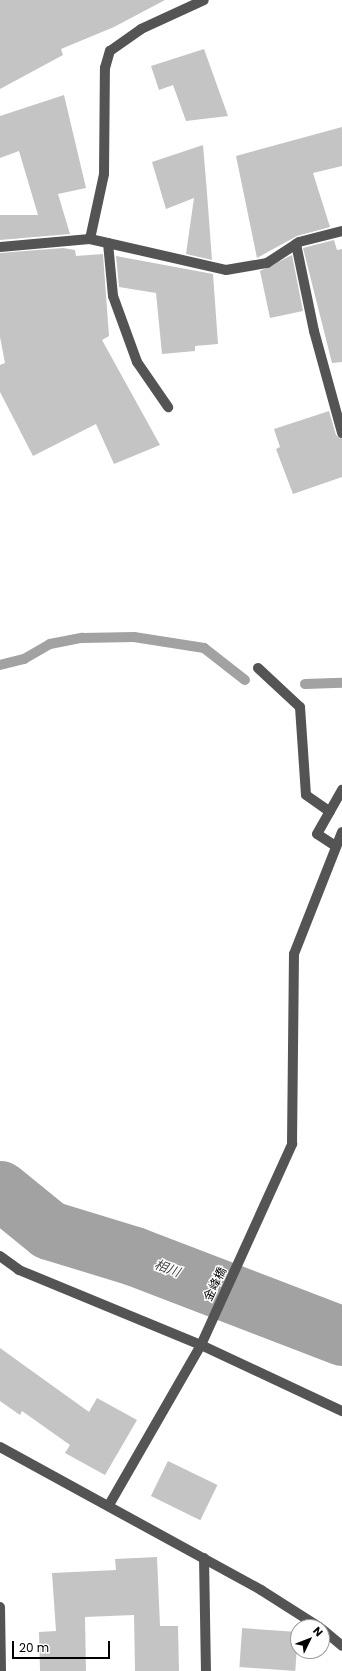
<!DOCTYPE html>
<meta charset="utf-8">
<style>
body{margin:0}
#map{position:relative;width:342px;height:1671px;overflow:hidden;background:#fff;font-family:Poppins,"Noto Sans JP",sans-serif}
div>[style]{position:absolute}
.stream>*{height:10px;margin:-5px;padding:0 5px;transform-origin:5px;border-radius:5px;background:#a2a2a2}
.river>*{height:59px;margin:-29.5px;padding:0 29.5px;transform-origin:29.5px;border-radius:29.5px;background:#a2a2a2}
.building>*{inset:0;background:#c4c4c4;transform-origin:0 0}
.minor>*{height:10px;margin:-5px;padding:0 5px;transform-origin:5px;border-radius:5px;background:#545454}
span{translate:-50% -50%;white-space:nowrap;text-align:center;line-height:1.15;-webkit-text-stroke:3px #fff;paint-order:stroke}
.street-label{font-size:12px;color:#000}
.water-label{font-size:13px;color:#434343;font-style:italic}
.north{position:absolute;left:290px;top:1619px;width:40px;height:40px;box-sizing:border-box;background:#fff;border:1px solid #999;border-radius:50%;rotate:47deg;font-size:11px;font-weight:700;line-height:16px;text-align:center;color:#000}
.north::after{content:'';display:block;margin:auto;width:14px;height:18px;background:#000;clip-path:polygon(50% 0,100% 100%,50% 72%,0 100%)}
.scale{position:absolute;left:12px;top:1641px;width:98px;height:18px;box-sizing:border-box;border:2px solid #000;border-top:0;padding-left:5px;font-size:12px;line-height:14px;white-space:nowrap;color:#000;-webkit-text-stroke:3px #fff;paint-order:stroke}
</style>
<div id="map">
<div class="stream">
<div style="left:0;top:665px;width:25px;rotate:-14deg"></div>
<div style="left:24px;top:659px;width:30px;rotate:-30deg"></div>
<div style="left:50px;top:644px;width:33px;rotate:-11deg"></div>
<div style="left:82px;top:638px;width:52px;rotate:-1.1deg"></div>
<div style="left:134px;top:637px;width:71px;rotate:8.9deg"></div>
<div style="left:204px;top:648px;width:52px;rotate:38deg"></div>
<div style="left:305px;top:684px;width:37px;rotate:-2deg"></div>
</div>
<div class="river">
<div style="left:0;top:1190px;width:63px;rotate:39.2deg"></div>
<div style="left:49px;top:1230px;width:89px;rotate:17deg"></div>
<div style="left:134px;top:1256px;width:223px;rotate:21deg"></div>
</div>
<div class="building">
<div style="clip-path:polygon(0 0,165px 0,114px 27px,61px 49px,63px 55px,0 89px)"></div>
<div style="clip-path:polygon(204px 49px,228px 116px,186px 121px,173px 85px,159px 90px,151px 66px)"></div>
<div style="clip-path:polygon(64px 95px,86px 188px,58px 194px,70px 234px,0 240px,0 215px,38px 215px,19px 151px,0 158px,0 116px)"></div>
<div style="clip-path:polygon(342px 127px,342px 166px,313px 173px,330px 227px,297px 236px,257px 258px,236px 156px)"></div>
<div style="clip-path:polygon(203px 145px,207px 193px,212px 260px,186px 254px,194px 198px,166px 209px,152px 162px)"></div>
<div style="clip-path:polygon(334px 240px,337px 250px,342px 249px,342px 362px,332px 363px,303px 248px)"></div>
<div style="clip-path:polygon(63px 248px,75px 250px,76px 256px,103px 254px,109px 336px,102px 340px,160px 445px,114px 464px,96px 424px,33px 456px,0 392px,0 365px,5px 363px,0 337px,0 253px)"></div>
<div style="clip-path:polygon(292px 255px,303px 311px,270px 318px,260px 271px)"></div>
<div style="clip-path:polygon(116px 256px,213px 274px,218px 344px,195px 346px,195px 351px,162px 354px,156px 293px,119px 287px)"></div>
<div style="clip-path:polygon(329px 411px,336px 435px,342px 439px,342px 477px,293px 494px,276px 449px,280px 447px,274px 429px)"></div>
<div style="clip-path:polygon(0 1348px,89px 1412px,97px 1398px,137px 1420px,105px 1475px,65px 1453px,70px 1445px,22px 1411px,20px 1415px,0 1401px)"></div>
<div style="left:168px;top:1461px;width:55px;height:39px;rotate:26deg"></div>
<div style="clip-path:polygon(157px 1557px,160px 1626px,178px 1626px,179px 1671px,135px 1671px,134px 1615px,85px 1617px,86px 1671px,40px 1671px,39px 1632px,56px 1631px,52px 1573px,116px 1570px,115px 1559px)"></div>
<div style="left:298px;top:1632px;width:39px;height:56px;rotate:94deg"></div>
</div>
<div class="minor">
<div style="left:90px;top:239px;width:66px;rotate:-77.8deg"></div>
<div style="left:104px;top:174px;width:106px;rotate:-89.5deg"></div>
<div style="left:105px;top:68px;width:18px;rotate:-74deg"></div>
<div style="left:110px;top:51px;width:38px;rotate:-35deg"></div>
<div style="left:141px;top:29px;width:69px;rotate:-24.7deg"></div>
<div style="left:108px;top:243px;width:53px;rotate:84.6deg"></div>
<div style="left:113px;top:296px;width:70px;rotate:70deg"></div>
<div style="left:137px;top:362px;width:55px;rotate:55.4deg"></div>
<div style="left:296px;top:244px;width:89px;rotate:78.3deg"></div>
<div style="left:314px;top:331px;width:106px;rotate:74.6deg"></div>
<div style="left:0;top:247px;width:90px;rotate:-5.1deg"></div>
<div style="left:90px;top:239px;width:139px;rotate:12.8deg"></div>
<div style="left:226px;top:270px;width:42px;rotate:-9.7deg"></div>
<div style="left:267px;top:263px;width:38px;rotate:-33deg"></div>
<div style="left:299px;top:242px;width:44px;rotate:-14.3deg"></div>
<div style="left:258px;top:668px;width:57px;rotate:42.9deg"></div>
<div style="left:300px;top:707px;width:88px;rotate:86.1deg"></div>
<div style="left:306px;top:795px;width:29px;rotate:35deg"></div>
<div style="left:334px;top:845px;width:20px;rotate:-147deg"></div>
<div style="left:317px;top:834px;width:51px;rotate:-60.4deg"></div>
<div style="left:0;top:1256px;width:24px;rotate:36deg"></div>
<div style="left:19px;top:1270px;width:197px;rotate:22.4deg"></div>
<div style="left:201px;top:1345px;width:156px;rotate:25.1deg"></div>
<div style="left:0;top:1447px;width:298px;rotate:28.7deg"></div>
<div style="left:261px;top:1590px;width:69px;rotate:32.5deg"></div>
<div style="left:109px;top:1505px;width:185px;rotate:-60.1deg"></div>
<div style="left:201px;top:1345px;width:221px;rotate:-65.6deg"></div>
<div style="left:292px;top:1144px;width:190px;rotate:-89.4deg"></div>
<div style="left:294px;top:954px;width:131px;rotate:-68.5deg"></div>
<div style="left:204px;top:1558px;width:113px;rotate:89deg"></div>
<div style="left:0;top:1607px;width:64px;rotate:89.1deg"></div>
<div style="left:322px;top:1629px;width:26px;rotate:40deg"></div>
</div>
<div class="street-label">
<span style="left:215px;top:1284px;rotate:-64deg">金峰橋</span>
</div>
<div class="water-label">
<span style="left:167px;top:1269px;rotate:21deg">相川</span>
</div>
<div class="north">N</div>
<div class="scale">20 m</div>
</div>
